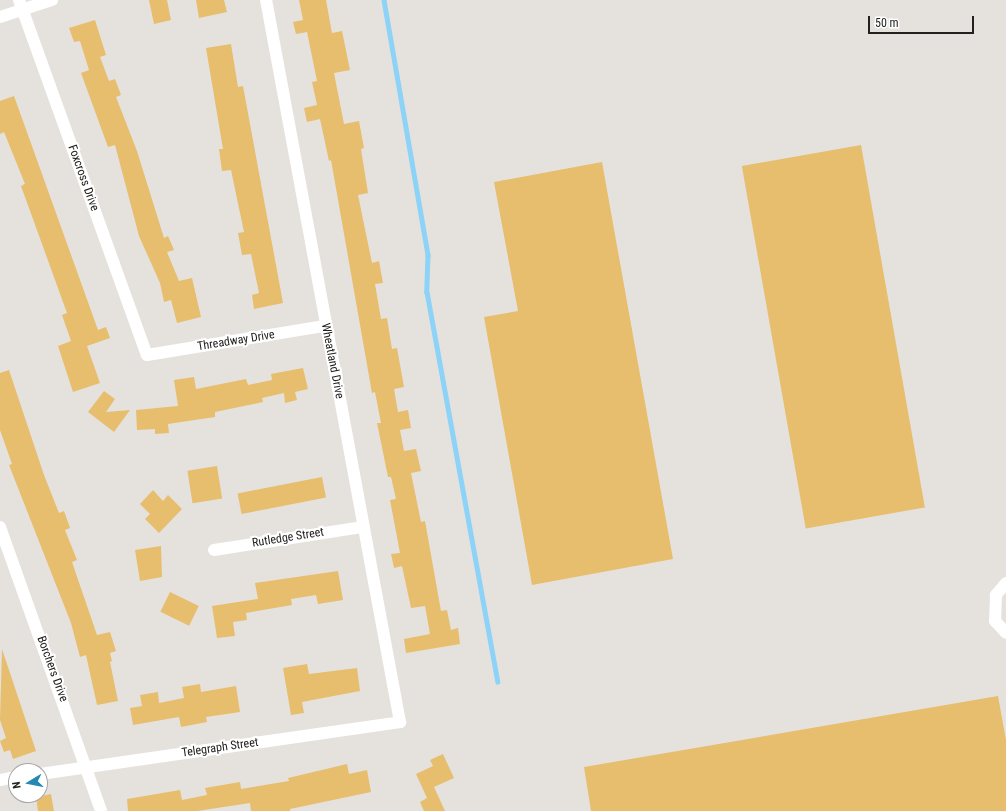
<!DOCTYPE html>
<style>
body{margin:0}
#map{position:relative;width:1006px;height:811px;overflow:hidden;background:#e5e2dd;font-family:"Roboto Condensed",sans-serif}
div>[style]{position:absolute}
.stream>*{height:4.5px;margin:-2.25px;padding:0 2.25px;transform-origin:2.25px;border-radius:2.25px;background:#8cd3f7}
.building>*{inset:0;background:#e7bd6e;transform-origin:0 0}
.minor>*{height:12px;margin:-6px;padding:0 6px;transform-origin:6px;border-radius:6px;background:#fff}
span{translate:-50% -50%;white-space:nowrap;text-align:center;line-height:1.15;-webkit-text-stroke:4px #fff;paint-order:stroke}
.street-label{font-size:12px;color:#22211f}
.north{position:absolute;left:8px;top:763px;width:40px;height:40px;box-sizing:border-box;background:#fff;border:1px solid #a7a6a5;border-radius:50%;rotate:260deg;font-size:11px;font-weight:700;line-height:16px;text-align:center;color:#22211f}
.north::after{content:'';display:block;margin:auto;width:14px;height:18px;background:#2488b2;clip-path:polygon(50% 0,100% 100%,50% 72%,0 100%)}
.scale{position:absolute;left:868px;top:16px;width:106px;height:18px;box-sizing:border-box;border:2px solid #22211f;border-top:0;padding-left:5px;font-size:12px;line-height:14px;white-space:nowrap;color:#22211f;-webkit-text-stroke:3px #fff;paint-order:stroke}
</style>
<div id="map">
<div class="stream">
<div style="left:384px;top:0;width:259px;rotate:80.2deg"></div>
<div style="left:428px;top:255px;width:37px;rotate:92deg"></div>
<div style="left:427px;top:292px;width:396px;rotate:79.7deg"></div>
</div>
<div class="building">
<div style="clip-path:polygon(149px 0,167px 0,171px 20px,154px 24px)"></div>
<div style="clip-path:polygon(196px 0,224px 0,227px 12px,199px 18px)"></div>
<div style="clip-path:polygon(299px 0,326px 0,332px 33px,342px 31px,350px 70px,334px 73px,344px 124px,359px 121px,364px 148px,361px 149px,368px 193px,358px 195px,372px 263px,379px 261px,383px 283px,375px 284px,381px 319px,387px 318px,392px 349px,397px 348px,404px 387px,394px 389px,398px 412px,408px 410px,411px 428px,400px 430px,404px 451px,416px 449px,421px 471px,411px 473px,421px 522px,425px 521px,441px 611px,447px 610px,451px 630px,458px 628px,460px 644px,406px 653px,404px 639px,430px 634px,425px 606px,411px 608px,402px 566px,394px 568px,391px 554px,400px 553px,390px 500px,396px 499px,391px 477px,388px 477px,377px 423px,381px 423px,375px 392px,372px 393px,331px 160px,329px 161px,320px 119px,307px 122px,304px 108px,317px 105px,312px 82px,317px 81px,307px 32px,296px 34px,293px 22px,303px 20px)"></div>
<div style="clip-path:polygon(95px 20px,106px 55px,100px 57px,109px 81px,115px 79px,121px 95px,116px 97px,137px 151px,164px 238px,168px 236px,174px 250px,167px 252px,179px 281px,192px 278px,201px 317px,177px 323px,171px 300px,164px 302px,160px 283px,139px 236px,115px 145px,108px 147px,81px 73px,89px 70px,80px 41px,74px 42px,69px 28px)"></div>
<div style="clip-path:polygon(231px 44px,238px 87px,243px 86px,283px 303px,254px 309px,252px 295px,259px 293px,251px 254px,242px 255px,238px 233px,244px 232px,231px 170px,222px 171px,219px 149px,223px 149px,206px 48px)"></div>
<div style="clip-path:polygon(14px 96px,98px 330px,106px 327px,110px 338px,87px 346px,100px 383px,73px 392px,58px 346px,71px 341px,62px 315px,67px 313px,21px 186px,25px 184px,4px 132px,0 134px,0 101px)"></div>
<div style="left:861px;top:145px;width:368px;height:121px;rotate:80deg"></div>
<div style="clip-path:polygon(602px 162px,673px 559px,532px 585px,484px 317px,518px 311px,494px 182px)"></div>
<div style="clip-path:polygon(303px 368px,308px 389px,295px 392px,297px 400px,285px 403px,284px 393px,262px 398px,263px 402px,215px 412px,215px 417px,168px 424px,169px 433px,155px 434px,155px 429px,137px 430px,136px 410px,178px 406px,174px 380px,194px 377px,196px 389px,246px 379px,248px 385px,272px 380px,271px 374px)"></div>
<div style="clip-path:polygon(9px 370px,44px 475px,59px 513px,64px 511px,70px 528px,65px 530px,77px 560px,72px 562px,97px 635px,110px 632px,116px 651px,110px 653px,112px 661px,110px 662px,118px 701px,97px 705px,86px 655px,80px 657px,71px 623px,9px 465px,12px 464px,0 430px,0 373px)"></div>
<div style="clip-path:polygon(104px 391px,115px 399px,106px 412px,130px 410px,114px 432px,88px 412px)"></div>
<div style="left:217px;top:466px;width:33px;height:30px;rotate:81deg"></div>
<div style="left:322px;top:477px;width:21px;height:86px;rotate:79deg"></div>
<div style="clip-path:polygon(153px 490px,163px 501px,168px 495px,182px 509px,159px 533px,145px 519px,150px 514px,140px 504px)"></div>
<div style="clip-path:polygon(161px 546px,162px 577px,140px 581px,135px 550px)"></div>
<div style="clip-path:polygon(338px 571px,343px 600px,318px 604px,316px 595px,291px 599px,292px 605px,246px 613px,247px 620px,233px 622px,235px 636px,217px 638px,212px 606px,258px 599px,255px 583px)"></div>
<div style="left:170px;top:592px;width:32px;height:22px;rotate:26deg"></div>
<div style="clip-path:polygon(2px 649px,36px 751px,13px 759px,10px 750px,4px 752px,0 741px,6px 738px,0 720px)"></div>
<div style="clip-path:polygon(307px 664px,309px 674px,357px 668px,360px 691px,302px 702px,304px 713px,291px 715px,283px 668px)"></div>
<div style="clip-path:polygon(200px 684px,201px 692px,236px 686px,240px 712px,206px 717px,207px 722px,181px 727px,179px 717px,133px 725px,130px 708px,142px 706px,140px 695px,158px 692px,159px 703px,184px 698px,182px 687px)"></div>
<div style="clip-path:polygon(998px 696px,1006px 740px,1006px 811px,591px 811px,584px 767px)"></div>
<div style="clip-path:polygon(443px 754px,454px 778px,434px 787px,445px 811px,424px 811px,420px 802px,427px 798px,416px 774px,433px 766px,430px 760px)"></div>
<div style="clip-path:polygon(347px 764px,349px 774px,367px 770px,371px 792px,290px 809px,290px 811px,251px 811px,250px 803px,197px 811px,128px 811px,127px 799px,180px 790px,182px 800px,207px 795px,205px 788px,240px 782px,241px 789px,289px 781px,288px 778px)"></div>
<div style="clip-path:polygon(51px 794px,54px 811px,38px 811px,36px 797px)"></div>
</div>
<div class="minor">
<div style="left:19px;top:0;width:377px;rotate:70.2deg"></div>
<div style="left:147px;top:355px;width:180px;rotate:-9.3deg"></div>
<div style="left:0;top:17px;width:55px;rotate:-18.1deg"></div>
<div style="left:0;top:527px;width:301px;rotate:70.4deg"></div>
<div style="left:214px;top:550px;width:151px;rotate:-8.8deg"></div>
<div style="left:1006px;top:583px;width:16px;rotate:130deg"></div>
<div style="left:996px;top:595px;width:26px;rotate:92deg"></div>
<div style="left:995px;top:621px;width:16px;rotate:47deg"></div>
<div style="left:40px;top:774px;width:364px;rotate:-8.2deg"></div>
<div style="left:400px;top:722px;width:734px;rotate:-100.51deg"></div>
<div style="left:0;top:780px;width:16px;rotate:-11deg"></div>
</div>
<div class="street-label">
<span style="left:83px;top:178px;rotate:70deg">Foxcross Drive</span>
<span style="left:236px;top:341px;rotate:-9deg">Threadway Drive</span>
<span style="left:332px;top:361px;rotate:79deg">Wheatland Drive</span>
<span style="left:288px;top:538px;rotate:-9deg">Rutledge Street</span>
<span style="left:52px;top:669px;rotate:70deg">Borchers Drive</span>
<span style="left:220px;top:748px;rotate:-8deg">Telegraph Street</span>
</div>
<div class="north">N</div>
<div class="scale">50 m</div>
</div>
